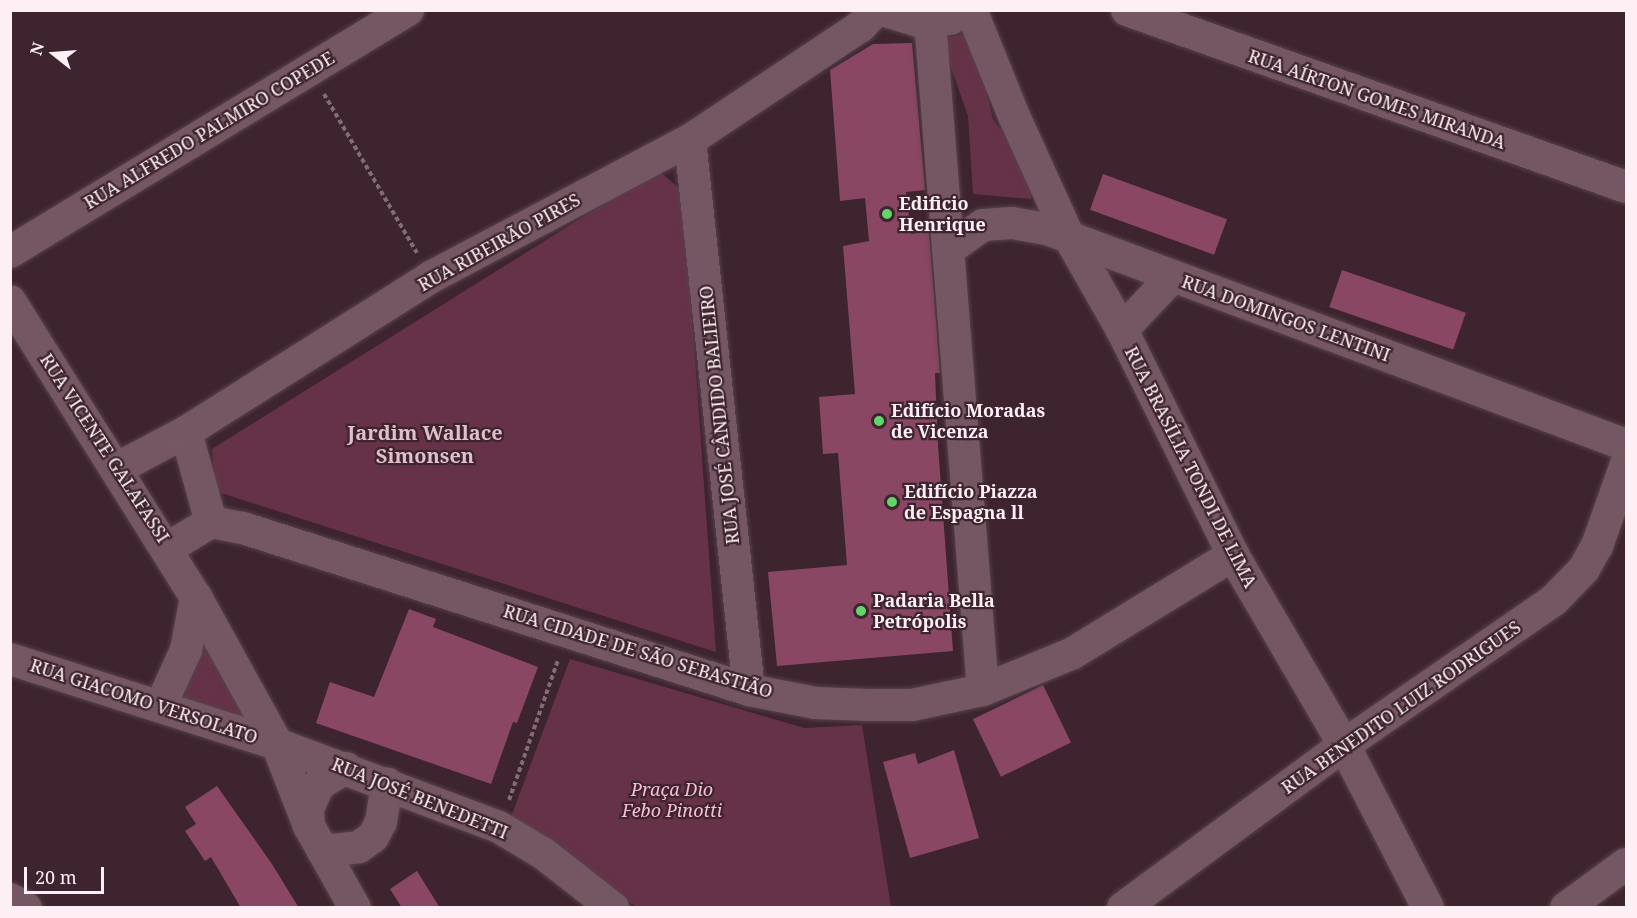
<!DOCTYPE html>
<meta charset="utf-8">
<style>
body{margin:0}
#map{position:relative;width:1637px;height:918px;overflow:hidden;background:#3d242e;font-family:"Noto Serif",serif}
div>[style]{position:absolute}
.green>*{inset:0;background:#663248}
.building>*{inset:0;background:#894763;transform-origin:0 0}
.path>*{height:4px;margin-top:-2px;transform-origin:0;background:repeating-linear-gradient(90deg,#826d74 0 4.5px,transparent 0 7.5px)}
.roads{filter:drop-shadow(0 0 2px #57424b) drop-shadow(0 0 2px #57424b)}
.minor>*{height:32px;margin:-16px;padding:0 16px;transform-origin:16px;border-radius:16px;background:#745762}
.dots>*{width:16px;height:16px;translate:-50% -50%;box-sizing:border-box;border:3px solid #3d242e;border-radius:50%}
span{translate:-50% -50%;white-space:nowrap;text-align:center;line-height:1.15;-webkit-text-stroke:4.5px #3d242e;paint-order:stroke}
.street-label{font-size:18px;color:#fdeff3}
.poi-label{font-size:18px;color:#fdeff3;font-weight:700}
.left{translate:0 -50%;text-align:left}
.park-label{font-size:18px;color:#fabdd4;font-style:italic}
.neighbourhood-label{font-size:20px;color:#e0beca;font-weight:700}
.frame{position:absolute;inset:0;border:12px solid #fdeff3;pointer-events:none}
.north{position:absolute;left:24px;top:24px;width:60px;height:60px;-webkit-text-stroke:4px #3d242e;paint-order:stroke;rotate:287deg;font-size:16px;font-weight:700;line-height:24px;text-align:center;color:#fdeff3}
.north::after{content:'';display:block;margin:auto;width:21px;height:27px;background:#fdeff3;clip-path:polygon(50% 0,100% 100%,50% 72%,0 100%)}
.scale{position:absolute;left:24px;top:867px;width:80px;height:27px;box-sizing:border-box;border:3px solid #fdeff3;border-top:0;padding-left:8px;font-size:18px;line-height:21px;white-space:nowrap;color:#fdeff3;-webkit-text-stroke:4px #3d242e;paint-order:stroke}
</style>
<div id="map">
<div class="green">
<div style="clip-path:polygon(972px 32px,993px 119px,1024px 162px,1032px 183px,1031px 199px,973px 194px,968px 116px,941px 39px)"></div>
<div style="clip-path:polygon(658px 170px,683px 192px,716px 652px,215px 491px,212px 449px)"></div>
<div style="clip-path:polygon(206px 624px,262px 723px,182px 702px)"></div>
<div style="clip-path:polygon(570px 659px,804px 728px,862px 725px,891px 907px,636px 907px,557px 849px,508px 825px)"></div>
</div>
<div class="building">
<div style="clip-path:polygon(912px 43px,925px 190px,906px 192px,911px 234px,929px 231px,940px 373px,935px 373px,938px 445px,953px 651px,777px 666px,768px 572px,847px 565px,838px 453px,823px 454px,819px 397px,855px 394px,843px 246px,869px 241px,865px 198px,840px 201px,830px 70px,873px 44px)"></div>
<div style="left:1103px;top:174px;width:132px;height:38px;rotate:20deg"></div>
<div style="left:1342px;top:270px;width:131px;height:39px;rotate:19deg"></div>
<div style="clip-path:polygon(409px 609px,436px 619px,433px 627px,538px 667px,517px 723px,513px 722px,491px 784px,316px 723px,330px 682px,374px 697px)"></div>
<div style="left:1043px;top:685px;width:64px;height:78px;rotate:64deg"></div>
<div style="clip-path:polygon(954px 750px,979px 838px,910px 858px,883px 762px,915px 753px,918px 764px)"></div>
<div style="clip-path:polygon(217px 786px,272px 864px,299px 908px,241px 908px,211px 857px,205px 861px,185px 831px,196px 824px,185px 807px)"></div>
<div style="clip-path:polygon(417px 871px,440px 908px,402px 908px,390px 889px)"></div>
</div>
<div class="path">
<div style="left:324px;top:94px;width:184px;rotate:59.7deg"></div>
<div style="left:509px;top:800px;width:148px;rotate:-70.7deg"></div>
</div>
<div class="roads">
<div class="minor">
<div style="left:882px;top:10px;width:41px;rotate:17.1deg"></div>
<div style="left:921px;top:22px;width:30px;rotate:-6deg"></div>
<div style="left:1127px;top:10px;width:529px;rotate:19.53deg"></div>
<div style="left:974px;top:17px;width:107px;rotate:68deg"></div>
<div style="left:1014px;top:116px;width:131px;rotate:65.6deg"></div>
<div style="left:1068px;top:235px;width:109px;rotate:60.4deg"></div>
<div style="left:1122px;top:330px;width:251px;rotate:63.7deg"></div>
<div style="left:1233px;top:555px;width:220px;rotate:59.7deg"></div>
<div style="left:1344px;top:745px;width:183px;rotate:62.7deg"></div>
<div style="left:930px;top:21px;width:671px;rotate:85.47deg"></div>
<div style="left:690px;top:140px;width:553px;rotate:83.88deg"></div>
<div style="left:948px;top:250px;width:43px;rotate:-35.5deg"></div>
<div style="left:983px;top:225px;width:29px;rotate:-4deg"></div>
<div style="left:1012px;top:223px;width:36px;rotate:10deg"></div>
<div style="left:1047px;top:229px;width:618px;rotate:20.46deg"></div>
<div style="left:10px;top:252px;width:466px;rotate:-31.3deg"></div>
<div style="left:10px;top:301px;width:350px;rotate:57.9deg"></div>
<div style="left:196px;top:597px;width:168px;rotate:61.1deg"></div>
<div style="left:277px;top:744px;width:88px;rotate:68.7deg"></div>
<div style="left:1122px;top:330px;width:74px;rotate:-46.6deg"></div>
<div style="left:186px;top:432px;width:93px;rotate:74.5deg"></div>
<div style="left:118px;top:468px;width:77px;rotate:-27.9deg"></div>
<div style="left:186px;top:432px;width:290px;rotate:-32.3deg"></div>
<div style="left:431px;top:277px;width:293px;rotate:-27.9deg"></div>
<div style="left:690px;top:140px;width:206px;rotate:-33.7deg"></div>
<div style="left:861px;top:26px;width:22px;rotate:-47deg"></div>
<div style="left:168px;top:548px;width:50px;rotate:-31.2deg"></div>
<div style="left:211px;top:522px;width:33px;rotate:11deg"></div>
<div style="left:243px;top:528px;width:531px;rotate:17.75deg"></div>
<div style="left:749px;top:690px;width:68px;rotate:11deg"></div>
<div style="left:816px;top:703px;width:52px;rotate:2.2deg"></div>
<div style="left:868px;top:705px;width:44px"></div>
<div style="left:912px;top:705px;width:73px;rotate:-11.9deg"></div>
<div style="left:983px;top:690px;width:97px;rotate:-22.3deg"></div>
<div style="left:1073px;top:653px;width:188px;rotate:-31.5deg"></div>
<div style="left:10px;top:659px;width:280px;rotate:17.7deg"></div>
<div style="left:277px;top:744px;width:237px;rotate:20.5deg"></div>
<div style="left:499px;top:827px;width:52px;rotate:31deg"></div>
<div style="left:544px;top:854px;width:88px;rotate:38deg"></div>
<div style="left:161px;top:705px;width:60px;rotate:-65.6deg"></div>
<div style="left:186px;top:650px;width:54px;rotate:-79.3deg"></div>
<div style="left:346px;top:768px;width:31px;rotate:149deg"></div>
<div style="left:319px;top:784px;width:27px;rotate:114deg"></div>
<div style="left:308px;top:809px;width:17px;rotate:87deg"></div>
<div style="left:309px;top:826px;width:94px;rotate:60.7deg"></div>
<div style="left:323px;top:851px;width:36px;rotate:-6deg"></div>
<div style="left:359px;top:847px;width:17px;rotate:-36deg"></div>
<div style="left:373px;top:837px;width:17px;rotate:-62deg"></div>
<div style="left:381px;top:822px;width:39px;rotate:-81deg"></div>
<div style="left:10px;top:899px;width:18px;rotate:29deg"></div>
<div style="left:1123px;top:908px;width:275px;rotate:-36.4deg"></div>
<div style="left:1344px;top:745px;width:255px;rotate:-34.6deg"></div>
<div style="left:1554px;top:600px;width:43px;rotate:-45.9deg"></div>
<div style="left:1584px;top:569px;width:26px;rotate:-61deg"></div>
<div style="left:1597px;top:546px;width:87px;rotate:-70.5deg"></div>
<div style="left:1566px;top:908px;width:74px;rotate:-36.3deg"></div>
</div>
</div>
<div class="dots">
<div style="left:887px;top:214px;background:#63d469"></div>
<div style="left:879px;top:421px;background:#63d469"></div>
<div style="left:892px;top:502px;background:#63d469"></div>
<div style="left:861px;top:611px;background:#63d469"></div>
</div>
<div class="street-label">
<span style="left:1377px;top:99px;rotate:19deg">RUA AÍRTON GOMES MIRANDA</span>
<span style="left:209px;top:130px;rotate:-31deg">RUA ALFREDO PALMIRO COPEDE</span>
<span style="left:499px;top:242px;rotate:-29deg">RUA RIBEIRÃO PIRES</span>
<span style="left:1286px;top:318px;rotate:20deg">RUA DOMINGOS LENTINI</span>
<span style="left:719px;top:415px;rotate:-96deg">RUA JOSÉ CÂNDIDO BALIEIRO</span>
<span style="left:105px;top:448px;rotate:57deg">RUA VICENTE GALAFASSI</span>
<span style="left:1191px;top:467px;rotate:63deg">RUA BRASÍLIA TONDI DE LIMA</span>
<span style="left:638px;top:651px;rotate:17deg">RUA CIDADE DE SÃO SEBASTIÃO</span>
<span style="left:144px;top:701px;rotate:18deg">RUA GIACOMO VERSOLATO</span>
<span style="left:1401px;top:707px;rotate:-35deg">RUA BENEDITO LUIZ RODRIGUES</span>
<span style="left:420px;top:798px;rotate:22deg">RUA JOSÉ BENEDETTI</span>
</div>
<div class="poi-label">
<span class="left" style="left:899px;top:214px">Edificio<br>Henrique</span>
<span class="left" style="left:891px;top:421px">Edifício Moradas<br>de Vicenza</span>
<span class="left" style="left:904px;top:502px">Edifício Piazza<br>de Espagna ll</span>
<span class="left" style="left:873px;top:611px">Padaria Bella<br>Petrópolis</span>
</div>
<div class="park-label">
<span style="left:672px;top:800px">Praça Dio<br>Febo Pinotti</span>
</div>
<div class="neighbourhood-label">
<span style="left:425px;top:444px">Jardim Wallace<br>Simonsen</span>
</div>
<div class="frame"></div>
<div class="north">N</div>
<div class="scale">20 m</div>
</div>
